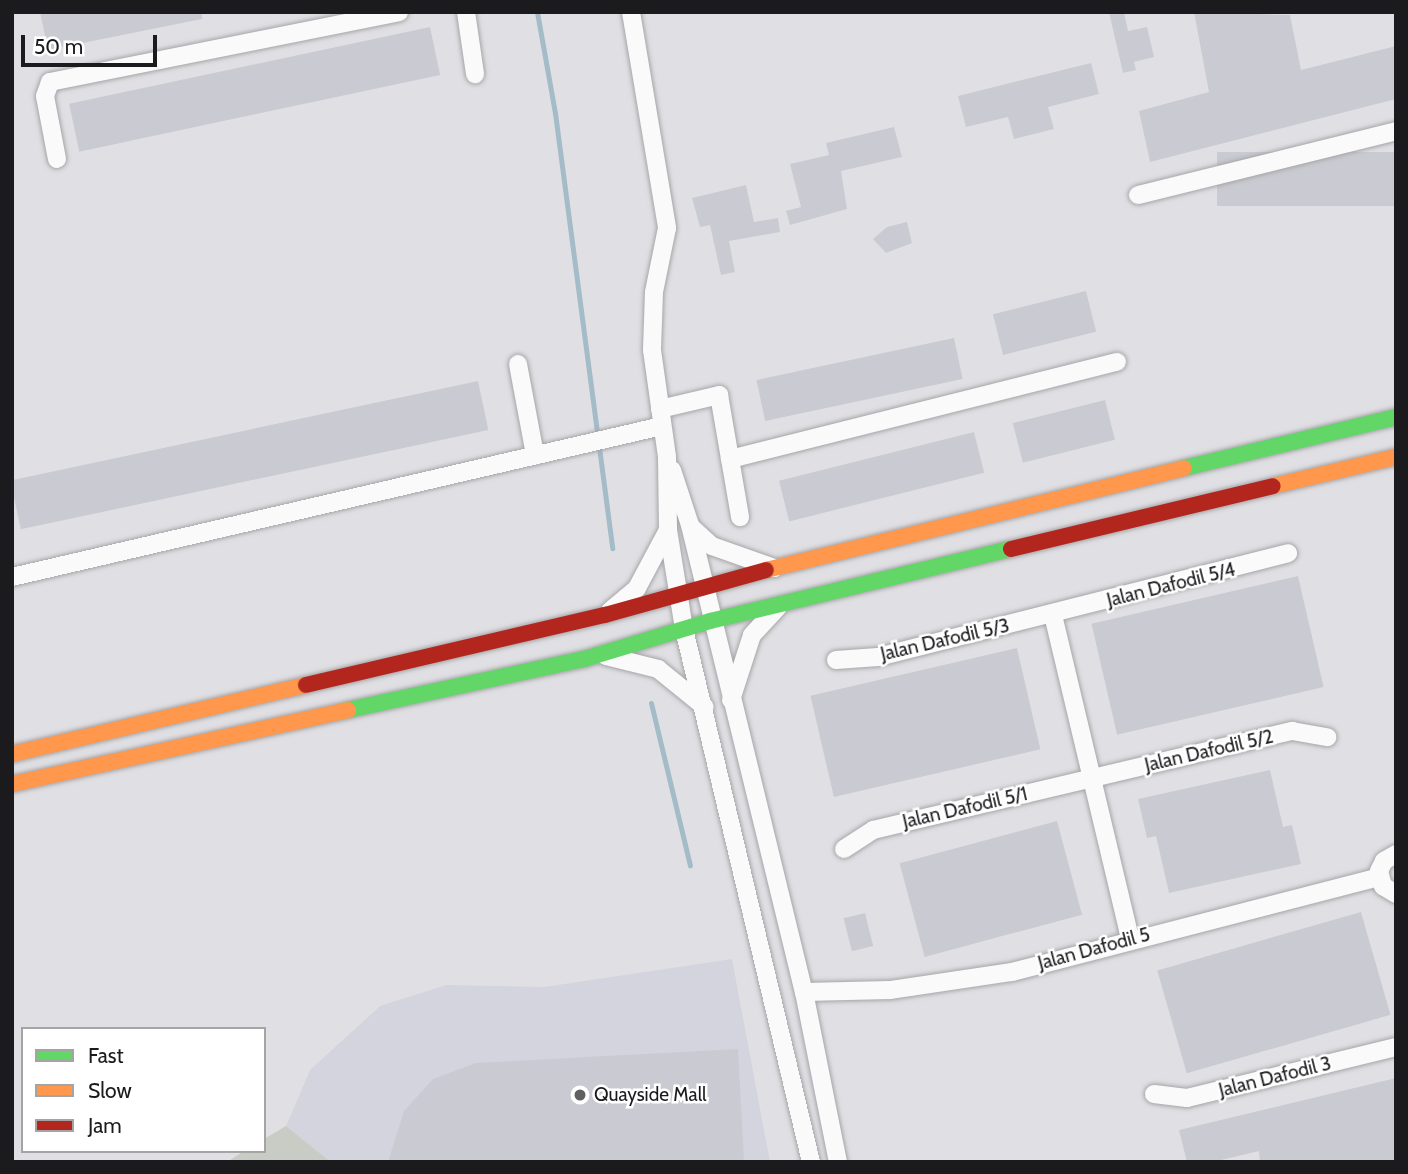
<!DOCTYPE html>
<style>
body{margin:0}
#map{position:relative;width:1408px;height:1174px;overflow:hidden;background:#e0e0e4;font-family:Cabin,sans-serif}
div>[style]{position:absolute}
.built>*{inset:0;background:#d3d4de}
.green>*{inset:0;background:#c9ccc4}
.stream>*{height:5px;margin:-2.5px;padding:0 2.5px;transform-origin:2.5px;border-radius:2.5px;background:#a4bbc8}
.building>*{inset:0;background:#cacad2;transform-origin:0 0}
.roads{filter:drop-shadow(0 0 2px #a6a6a9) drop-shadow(0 0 2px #a6a6a9)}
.street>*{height:18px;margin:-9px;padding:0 9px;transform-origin:9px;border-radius:9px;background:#fafafb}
.fast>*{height:16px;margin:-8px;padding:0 8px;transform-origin:8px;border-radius:8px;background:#63d668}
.slow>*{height:16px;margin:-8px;padding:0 8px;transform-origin:8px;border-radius:8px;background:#ff974d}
.jam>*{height:16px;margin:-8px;padding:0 8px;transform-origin:8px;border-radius:8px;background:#b3261e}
.dots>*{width:19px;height:19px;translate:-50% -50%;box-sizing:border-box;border:4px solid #fff;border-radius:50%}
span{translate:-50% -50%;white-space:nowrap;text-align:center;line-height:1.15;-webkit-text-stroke:5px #fff;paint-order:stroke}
.street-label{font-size:19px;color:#1b1b1e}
.poi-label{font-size:19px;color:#1b1b1e}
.left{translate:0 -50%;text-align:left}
.frame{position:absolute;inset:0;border:14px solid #1b1b1e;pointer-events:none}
.legend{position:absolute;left:21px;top:1027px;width:245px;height:126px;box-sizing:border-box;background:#fff;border:2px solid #a4a4a5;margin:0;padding:9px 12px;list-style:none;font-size:21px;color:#1b1b1e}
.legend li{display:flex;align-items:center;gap:14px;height:35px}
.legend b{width:35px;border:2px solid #a4a4a5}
.scale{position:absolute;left:21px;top:35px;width:136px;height:32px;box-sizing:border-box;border:4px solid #1b1b1e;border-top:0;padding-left:9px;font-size:21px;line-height:24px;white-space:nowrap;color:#1b1b1e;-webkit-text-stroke:5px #fff;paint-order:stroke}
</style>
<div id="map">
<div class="built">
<div style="clip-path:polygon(732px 959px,770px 1162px,331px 1162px,286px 1126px,310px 1070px,380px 1006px,446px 985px,544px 987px)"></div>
</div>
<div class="green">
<div style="clip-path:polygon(286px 1126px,331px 1162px,227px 1162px,244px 1151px,264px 1151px,264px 1139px)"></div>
</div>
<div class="stream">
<div style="left:537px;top:12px;width:103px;rotate:79.9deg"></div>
<div style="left:555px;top:113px;width:439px;rotate:82.5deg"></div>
<div style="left:651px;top:703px;width:167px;rotate:76.5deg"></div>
</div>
<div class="building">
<div style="clip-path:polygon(40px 12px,202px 12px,202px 19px,48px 50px)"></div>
<div style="clip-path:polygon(1109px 12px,1124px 12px,1128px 31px,1147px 27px,1154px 57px,1134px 62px,1136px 70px,1123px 73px)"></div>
<div style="clip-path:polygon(1194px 12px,1290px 15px,1301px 70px,1396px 46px,1396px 99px,1150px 162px,1139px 111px,1209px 92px)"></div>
<div style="left:430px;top:27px;width:49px;height:369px;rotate:78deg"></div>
<div style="clip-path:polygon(1091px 63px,1099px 94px,1048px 107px,1054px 129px,1014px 139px,1008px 117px,966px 127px,958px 96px)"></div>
<div style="clip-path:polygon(894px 127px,902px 157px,841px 171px,847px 209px,790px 225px,786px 211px,801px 207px,790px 164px,829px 155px,826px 143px)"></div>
<div style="left:1396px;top:152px;width:54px;height:179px;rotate:90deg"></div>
<div style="clip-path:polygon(746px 185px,754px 222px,778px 218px,780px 232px,729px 241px,735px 272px,721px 275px,710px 225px,700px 227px,692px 198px)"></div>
<div style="clip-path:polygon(907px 222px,912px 243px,886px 253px,873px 239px,887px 227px)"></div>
<div style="left:1086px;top:291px;width:42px;height:96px;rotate:76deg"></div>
<div style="left:954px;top:338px;width:42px;height:202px;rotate:78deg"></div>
<div style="left:478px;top:381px;width:50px;height:478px;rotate:78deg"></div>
<div style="left:1105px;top:400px;width:41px;height:95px;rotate:76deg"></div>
<div style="left:974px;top:432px;width:42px;height:201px;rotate:76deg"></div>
<div style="left:1298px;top:576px;width:114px;height:212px;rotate:77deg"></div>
<div style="left:1017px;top:648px;width:104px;height:212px;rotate:77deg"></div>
<div style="clip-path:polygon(1270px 770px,1283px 827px,1292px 825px,1301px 864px,1169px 893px,1156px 836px,1147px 838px,1138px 799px)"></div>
<div style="left:1057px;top:821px;width:97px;height:163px;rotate:75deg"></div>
<div style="left:1361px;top:912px;width:107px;height:212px;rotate:74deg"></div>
<div style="left:865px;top:913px;width:34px;height:22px;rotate:76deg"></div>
<div style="clip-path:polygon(738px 1049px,744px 1162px,388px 1162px,404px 1111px,433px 1079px,476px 1063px)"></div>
<div style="clip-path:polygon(1396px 1078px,1396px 1162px,1260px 1162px,1259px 1151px,1213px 1162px,1187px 1162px,1179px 1130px)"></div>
</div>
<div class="roads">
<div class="street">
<div style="left:466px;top:12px;width:63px;rotate:81.7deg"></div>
<div style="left:631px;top:12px;width:219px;rotate:80.5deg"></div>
<div style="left:667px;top:228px;width:65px;rotate:101.5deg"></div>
<div style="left:654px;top:292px;width:58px;rotate:92deg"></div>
<div style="left:652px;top:350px;width:108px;rotate:82deg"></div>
<div style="left:667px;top:457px;width:73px;rotate:89.2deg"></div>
<div style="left:668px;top:530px;width:100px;rotate:80.8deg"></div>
<div style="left:684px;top:629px;width:548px;rotate:76.6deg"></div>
<div style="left:57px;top:159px;width:64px;rotate:-100.8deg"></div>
<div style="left:45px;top:96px;width:15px;rotate:-70deg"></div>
<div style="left:50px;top:82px;width:356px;rotate:-11.3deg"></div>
<div style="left:1138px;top:195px;width:266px;rotate:-13.9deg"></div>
<div style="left:518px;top:364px;width:93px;rotate:79.4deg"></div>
<div style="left:660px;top:409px;width:61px;rotate:-13.3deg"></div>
<div style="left:719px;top:395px;width:124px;rotate:80.2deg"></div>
<div style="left:730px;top:459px;width:399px;rotate:-14.1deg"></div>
<div style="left:672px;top:470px;width:58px;rotate:71.9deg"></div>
<div style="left:690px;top:525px;width:481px;rotate:76.3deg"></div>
<div style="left:804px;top:992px;width:173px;rotate:78.7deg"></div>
<div style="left:692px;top:528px;width:27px;rotate:42deg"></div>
<div style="left:712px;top:546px;width:66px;rotate:19.5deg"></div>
<div style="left:12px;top:577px;width:667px;rotate:-13.08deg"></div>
<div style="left:610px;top:611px;width:35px;rotate:-40deg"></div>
<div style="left:637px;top:588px;width:66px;rotate:-61.9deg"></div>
<div style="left:1053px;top:615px;width:333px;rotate:76.6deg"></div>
<div style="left:606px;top:656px;width:54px;rotate:14deg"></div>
<div style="left:658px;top:669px;width:60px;rotate:39deg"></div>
<div style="left:836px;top:660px;width:42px;rotate:-4.1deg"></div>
<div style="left:878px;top:657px;width:423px;rotate:-14.2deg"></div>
<div style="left:731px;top:700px;width:68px;rotate:-72.1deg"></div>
<div style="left:752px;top:635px;width:38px;rotate:-47deg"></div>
<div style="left:844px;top:849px;width:35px;rotate:-33deg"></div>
<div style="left:873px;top:830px;width:431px;rotate:-13.3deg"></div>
<div style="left:1292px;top:731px;width:36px;rotate:10deg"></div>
<div style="left:1396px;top:854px;width:14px;rotate:150deg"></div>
<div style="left:1384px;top:861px;width:11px;rotate:117deg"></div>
<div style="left:1379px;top:871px;width:16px;rotate:75deg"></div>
<div style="left:1383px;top:886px;width:15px;rotate:32deg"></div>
<div style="left:804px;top:992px;width:86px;rotate:-1.3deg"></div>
<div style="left:890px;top:990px;width:123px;rotate:-8.4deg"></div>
<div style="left:1012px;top:972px;width:379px;rotate:-14.5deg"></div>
<div style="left:1154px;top:1094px;width:33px;rotate:7deg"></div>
<div style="left:1187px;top:1098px;width:215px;rotate:-13.7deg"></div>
</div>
<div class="fast">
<div style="left:1184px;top:468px;width:218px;rotate:-13.5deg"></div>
<div style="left:348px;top:710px;width:241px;rotate:-12.2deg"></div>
<div style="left:584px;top:659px;width:132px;rotate:-16.8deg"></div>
<div style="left:710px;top:621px;width:309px;rotate:-13.5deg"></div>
</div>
<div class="slow">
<div style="left:1273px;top:486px;width:126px;rotate:-13.3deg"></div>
<div style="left:766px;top:570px;width:430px;rotate:-13.7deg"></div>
<div style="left:12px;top:754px;width:302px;rotate:-13.2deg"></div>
<div style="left:12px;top:784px;width:344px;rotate:-12.4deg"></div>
</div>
<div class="jam">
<div style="left:1011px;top:549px;width:269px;rotate:-13.5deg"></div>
<div style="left:306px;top:685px;width:307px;rotate:-13.2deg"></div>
<div style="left:605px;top:615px;width:167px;rotate:-15.6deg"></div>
</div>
</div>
<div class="dots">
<div style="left:580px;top:1095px;background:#606063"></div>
</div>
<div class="street-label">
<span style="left:1171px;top:585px;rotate:-14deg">Jalan Dafodil 5/4</span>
<span style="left:945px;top:640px;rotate:-13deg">Jalan Dafodil 5/3</span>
<span style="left:1209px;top:751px;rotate:-13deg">Jalan Dafodil 5/2</span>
<span style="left:965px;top:808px;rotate:-13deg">Jalan Dafodil 5/1</span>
<span style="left:1094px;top:949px;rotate:-15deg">Jalan Dafodil 5</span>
<span style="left:1275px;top:1077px;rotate:-14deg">Jalan Dafodil 3</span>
</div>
<div class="poi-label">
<span class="left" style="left:594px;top:1095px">Quayside Mall</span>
</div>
<div class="frame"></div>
<ul class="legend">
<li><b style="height:9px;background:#63d668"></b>Fast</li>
<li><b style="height:9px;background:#ff974d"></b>Slow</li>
<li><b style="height:9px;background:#b3261e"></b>Jam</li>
</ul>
<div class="scale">50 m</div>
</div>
